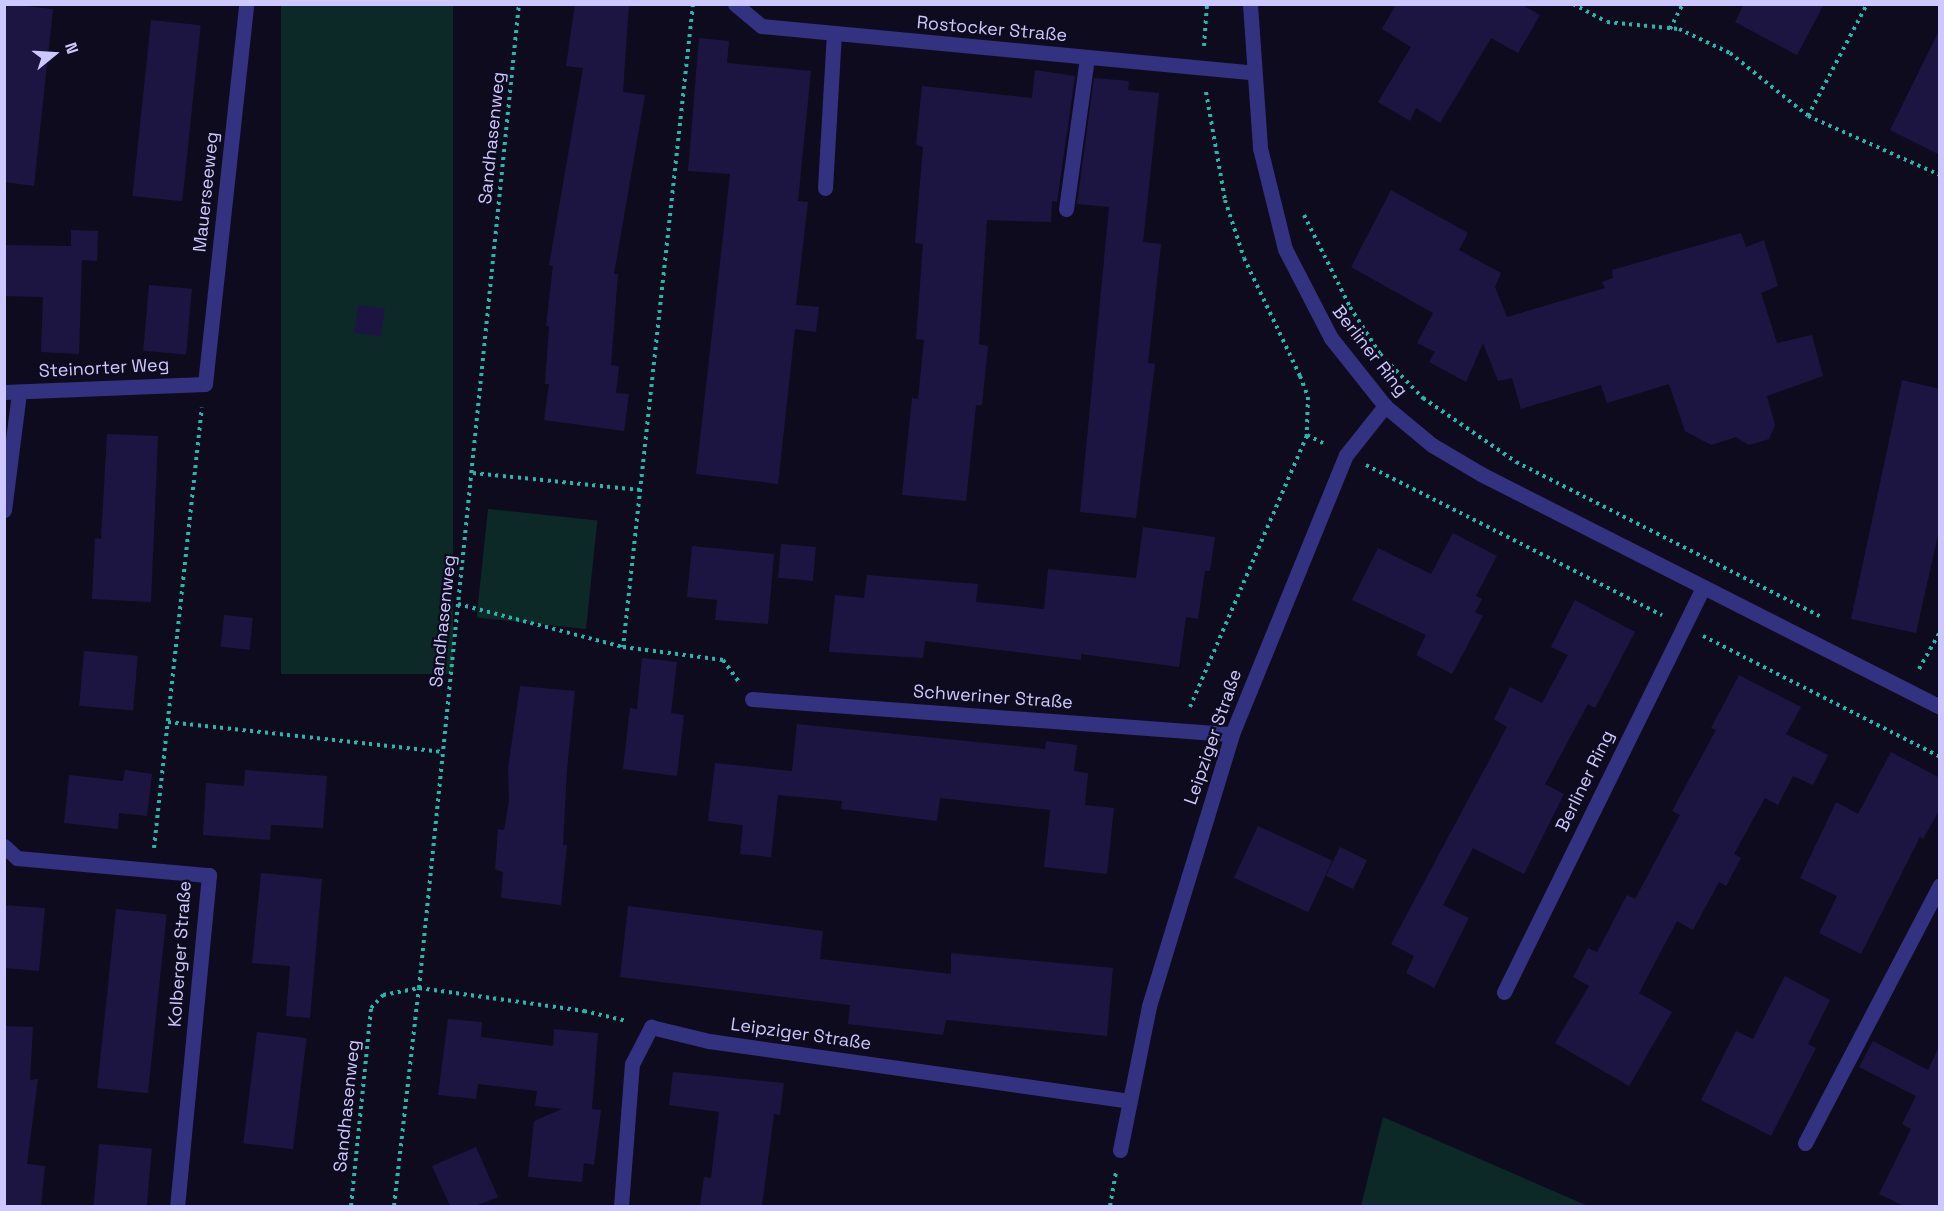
<!DOCTYPE html>
<meta charset="utf-8">
<style>
body{margin:0}
#map{position:relative;width:1944px;height:1211px;overflow:hidden;background:#0e0b1f;font-family:"Space Grotesk",sans-serif}
div>[style]{position:absolute}
.green>*{inset:0;background:#0d2927;transform-origin:0 0}
.building>*{inset:0;background:#1d1541;transform-origin:0 0}
.path>*{height:4px;margin-top:-2px;transform-origin:0;background:repeating-linear-gradient(90deg,#25b7aa 0 3px,transparent 0 7.5px)}
.lane>*{height:15px;margin:-7.5px;padding:0 7.5px;transform-origin:7.5px;border-radius:7.5px;background:#333281}
.street>*{height:15px;margin:-7.5px;padding:0 7.5px;transform-origin:7.5px;border-radius:7.5px;background:#333281}
span{translate:-50% -50%;white-space:nowrap;text-align:center;line-height:1.15;-webkit-text-stroke:4.5px #0e0b1f;paint-order:stroke}
.street-label{font-size:18px;color:#cdc8ff}
.frame{position:absolute;inset:0;border:6px solid #cdc8ff;pointer-events:none}
.north{position:absolute;left:24px;top:24px;width:60px;height:60px;-webkit-text-stroke:4px #0e0b1f;paint-order:stroke;rotate:72deg;font-size:16px;font-weight:700;line-height:24px;text-align:center;color:#cdc8ff}
.north::after{content:'';display:block;margin:auto;width:21px;height:27px;background:#cdc8ff;clip-path:polygon(50% 0,100% 100%,50% 72%,0 100%)}
</style>
<div id="map">
<div class="green">
<div style="left:281px;top:5px;width:172px;height:669px"></div>
<div style="left:488px;top:509px;width:110px;height:109px;rotate:6deg"></div>
<div style="clip-path:polygon(1383px 1117px,1588px 1206px,1361px 1206px)"></div>
</div>
<div class="building">
<div style="clip-path:polygon(4px 4px,53px 9px,34px 186px,4px 182px)"></div>
<div style="clip-path:polygon(575px 4px,629px 4px,623px 92px,645px 95px,614px 274px,618px 274px,611px 365px,619px 366px,616px 393px,629px 394px,624px 431px,544px 420px,549px 384px,545px 384px,549px 326px,546px 326px,553px 266px,549px 265px,583px 68px,566px 66px)"></div>
<div style="clip-path:polygon(1396px 4px,1521px 4px,1540px 15px,1518px 53px,1491px 38px,1440px 123px,1416px 108px,1410px 121px,1378px 102px,1411px 47px,1382px 29px)"></div>
<div style="clip-path:polygon(1744px 4px,1824px 4px,1797px 55px,1735px 22px)"></div>
<div style="left:151px;top:20px;width:50px;height:177px;rotate:6deg"></div>
<div style="clip-path:polygon(1940px 29px,1940px 155px,1890px 130px)"></div>
<div style="clip-path:polygon(699px 38px,729px 41px,727px 63px,811px 71px,798px 201px,808px 202px,796px 305px,819px 307px,816px 332px,795px 329px,778px 484px,696px 474px,730px 174px,688px 171px)"></div>
<div style="clip-path:polygon(1035px 70px,1075px 76px,1057px 202px,1052px 201px,1051px 222px,987px 220px,979px 344px,988px 346px,982px 405px,976px 405px,966px 501px,902px 495px,912px 398px,918px 399px,924px 340px,916px 339px,923px 244px,915px 243px,923px 147px,916px 145px,922px 86px,1032px 98px)"></div>
<div style="clip-path:polygon(1094px 78px,1129px 81px,1128px 90px,1159px 93px,1143px 242px,1161px 244px,1148px 363px,1155px 364px,1136px 518px,1080px 512px,1109px 207px,1077px 204px)"></div>
<div style="clip-path:polygon(1391px 190px,1468px 233px,1459px 250px,1501px 273px,1495px 287px,1507px 317px,1605px 288px,1602px 282px,1613px 278px,1612px 270px,1741px 233px,1746px 247px,1764px 240px,1778px 286px,1761px 293px,1777px 343px,1812px 335px,1823px 376px,1767px 396px,1775px 425px,1769px 439px,1749px 445px,1736px 437px,1711px 445px,1685px 431px,1669px 384px,1607px 403px,1601px 385px,1521px 409px,1512px 378px,1498px 381px,1483px 343px,1466px 382px,1429px 362px,1435px 352px,1417px 343px,1433px 313px,1351px 267px)"></div>
<div style="clip-path:polygon(71px 230px,98px 231px,97px 261px,82px 260px,79px 354px,41px 352px,43px 297px,4px 296px,4px 245px,71px 246px)"></div>
<div style="left:149px;top:285px;width:43px;height:66px;rotate:5deg"></div>
<div style="left:358px;top:305px;width:27px;height:28px;rotate:8deg"></div>
<div style="clip-path:polygon(1902px 380px,1940px 389px,1940px 526px,1916px 633px,1851px 619px)"></div>
<div style="clip-path:polygon(107px 434px,158px 436px,151px 602px,92px 599px,95px 538px,101px 539px)"></div>
<div style="clip-path:polygon(1143px 527px,1215px 537px,1210px 571px,1205px 571px,1198px 619px,1186px 617px,1179px 667px,1081px 654px,1081px 660px,925px 641px,923px 658px,829px 652px,835px 595px,864px 598px,867px 575px,978px 584px,976px 602px,1044px 609px,1048px 569px,1136px 578px)"></div>
<div style="clip-path:polygon(1453px 533px,1497px 556px,1476px 596px,1482px 599px,1475px 612px,1483px 616px,1452px 674px,1416px 655px,1426px 635px,1352px 600px,1378px 548px,1431px 574px)"></div>
<div style="left:781px;top:544px;width:35px;height:34px;rotate:5deg"></div>
<div style="clip-path:polygon(692px 546px,774px 554px,768px 624px,715px 620px,717px 600px,687px 597px)"></div>
<div style="clip-path:polygon(1575px 600px,1635px 632px,1595px 708px,1588px 704px,1545px 784px,1564px 794px,1524px 874px,1473px 848px,1443px 905px,1469px 918px,1434px 988px,1406px 973px,1414px 956px,1391px 944px,1507px 727px,1494px 719px,1510px 687px,1542px 703px,1568px 655px,1551px 647px)"></div>
<div style="left:224px;top:615px;width:29px;height:32px;rotate:6deg"></div>
<div style="left:84px;top:651px;width:54px;height:55px;rotate:5deg"></div>
<div style="clip-path:polygon(642px 658px,677px 662px,671px 713px,684px 715px,677px 776px,623px 769px,630px 708px,637px 709px)"></div>
<div style="clip-path:polygon(1739px 675px,1801px 707px,1786px 734px,1828px 755px,1813px 785px,1793px 776px,1778px 805px,1765px 798px,1734px 854px,1741px 858px,1726px 886px,1719px 882px,1693px 930px,1677px 921px,1639px 993px,1672px 1012px,1629px 1086px,1555px 1043px,1589px 986px,1573px 977px,1588px 948px,1597px 952px,1627px 895px,1635px 899px,1680px 815px,1672px 811px,1716px 730px,1711px 728px)"></div>
<div style="clip-path:polygon(520px 686px,575px 691px,567px 769px,563px 845px,567px 845px,561px 905px,501px 898px,503px 872px,495px 869px,498px 829px,504px 830px,509px 800px,508px 768px)"></div>
<div style="clip-path:polygon(797px 724px,1045px 749px,1046px 741px,1077px 745px,1074px 771px,1088px 773px,1085px 805px,1114px 808px,1107px 874px,1044px 867px,1050px 810px,940px 798px,937px 821px,841px 809px,842px 801px,778px 795px,771px 857px,740px 854px,743px 825px,708px 821px,715px 763px,792px 771px)"></div>
<div style="clip-path:polygon(1891px 752px,1940px 778px,1940px 809px,1923px 839px,1920px 837px,1861px 954px,1819px 933px,1837px 896px,1800px 878px,1836px 802px,1858px 814px)"></div>
<div style="clip-path:polygon(125px 770px,152px 774px,147px 816px,119px 813px,118px 829px,64px 823px,69px 775px,123px 781px)"></div>
<div style="clip-path:polygon(245px 770px,327px 776px,323px 828px,271px 825px,270px 840px,203px 835px,206px 783px,244px 786px)"></div>
<div style="left:1258px;top:826px;width:82px;height:57px;rotate:25deg"></div>
<div style="left:1340px;top:847px;width:30px;height:32px;rotate:26deg"></div>
<div style="clip-path:polygon(261px 873px,322px 879px,310px 1018px,286px 1016px,290px 966px,252px 963px)"></div>
<div style="clip-path:polygon(4px 905px,45px 908px,39px 971px,4px 968px)"></div>
<div style="clip-path:polygon(628px 906px,823px 931px,820px 959px,951px 974px,951px 953px,1113px 968px,1107px 1036px,946px 1020px,943px 1035px,848px 1024px,850px 1005px,620px 977px)"></div>
<div style="left:116px;top:909px;width:51px;height:180px;rotate:6deg"></div>
<div style="clip-path:polygon(1785px 976px,1830px 1000px,1808px 1044px,1816px 1048px,1771px 1136px,1701px 1100px,1736px 1031px,1753px 1039px)"></div>
<div style="clip-path:polygon(448px 1019px,482px 1022px,481px 1037px,553px 1046px,554px 1029px,598px 1033px,592px 1109px,601px 1110px,594px 1165px,584px 1163px,582px 1182px,528px 1177px,534px 1121px,562px 1109px,535px 1106px,537px 1091px,478px 1084px,476px 1099px,438px 1095px)"></div>
<div style="clip-path:polygon(4px 1026px,33px 1027px,30px 1080px,38px 1079px,27px 1164px,45px 1166px,41px 1206px,4px 1206px)"></div>
<div style="left:257px;top:1032px;width:50px;height:112px;rotate:7deg"></div>
<div style="clip-path:polygon(1873px 1041px,1928px 1070px,1940px 1045px,1940px 1206px,1904px 1206px,1879px 1194px,1911px 1129px,1902px 1124px,1916px 1096px,1859px 1067px)"></div>
<div style="clip-path:polygon(673px 1072px,784px 1083px,780px 1115px,774px 1114px,762px 1206px,700px 1206px,704px 1177px,711px 1178px,719px 1112px,669px 1105px)"></div>
<div style="left:99px;top:1144px;width:53px;height:62px;rotate:5deg"></div>
<div style="clip-path:polygon(476px 1147px,498px 1197px,475px 1206px,450px 1206px,432px 1166px)"></div>
</div>
<div class="path">
<div style="left:693px;top:4px;width:647px;rotate:96.21deg"></div>
<div style="left:623px;top:647px;width:101px;rotate:7.4deg"></div>
<div style="left:723px;top:660px;width:26px;rotate:54deg"></div>
<div style="left:1573px;top:4px;width:38px;rotate:28deg"></div>
<div style="left:1607px;top:22px;width:72px;rotate:5.6deg"></div>
<div style="left:1679px;top:29px;width:56px;rotate:25.2deg"></div>
<div style="left:1730px;top:53px;width:100px;rotate:38.9deg"></div>
<div style="left:1808px;top:116px;width:145px;rotate:24.1deg"></div>
<div style="left:1670px;top:29px;width:28px;rotate:-63deg"></div>
<div style="left:1204px;top:46px;width:42px;rotate:-85.9deg"></div>
<div style="left:1206px;top:92px;width:110px;rotate:80deg"></div>
<div style="left:1225px;top:200px;width:61px;rotate:71.9deg"></div>
<div style="left:1244px;top:258px;width:131px;rotate:64.6deg"></div>
<div style="left:1300px;top:376px;width:22px;rotate:69deg"></div>
<div style="left:1308px;top:397px;width:38px;rotate:92deg"></div>
<div style="left:1307px;top:435px;width:20px;rotate:27deg"></div>
<div style="left:1808px;top:116px;width:127px;rotate:-62.2deg"></div>
<div style="left:1304px;top:215px;width:103px;rotate:63.4deg"></div>
<div style="left:1350px;top:307px;width:56px;rotate:57.4deg"></div>
<div style="left:1380px;top:354px;width:62px;rotate:45.7deg"></div>
<div style="left:1423px;top:398px;width:113px;rotate:34.5deg"></div>
<div style="left:1516px;top:462px;width:341px;rotate:26.9deg"></div>
<div style="left:1366px;top:465px;width:332px;rotate:26.9deg"></div>
<div style="left:473px;top:473px;width:168px;rotate:5.8deg"></div>
<div style="left:458px;top:604px;width:171px;rotate:14.6deg"></div>
<div style="left:1703px;top:636px;width:266px;rotate:27deg"></div>
<div style="left:1919px;top:669px;width:43px;rotate:-60.4deg"></div>
<div style="left:1190px;top:707px;width:296px;rotate:-66.7deg"></div>
<div style="left:168px;top:722px;width:277px;rotate:6.2deg"></div>
<div style="left:154px;top:848px;width:443px;rotate:-83.8deg"></div>
<div style="left:351px;top:1206px;width:199px;rotate:-84.2deg"></div>
<div style="left:371px;top:1008px;width:18px;rotate:-47deg"></div>
<div style="left:383px;top:995px;width:37px;rotate:-11deg"></div>
<div style="left:419px;top:988px;width:989px;rotate:-84.2deg"></div>
<div style="left:394px;top:1206px;width:219px;rotate:-83.5deg"></div>
<div style="left:419px;top:988px;width:167px;rotate:7.9deg"></div>
<div style="left:584px;top:1011px;width:44px;rotate:13.1deg"></div>
<div style="left:1110px;top:1206px;width:36px;rotate:-80deg"></div>
</div>
<div class="lane">
<div style="left:825px;top:188px;width:154px;rotate:-86.7deg"></div>
<div style="left:1066px;top:209px;width:152px;rotate:-82.1deg"></div>
</div>
<div class="street">
<div style="left:735px;top:4px;width:34px;rotate:40deg"></div>
<div style="left:761px;top:26px;width:493px;rotate:5.4deg"></div>
<div style="left:1250px;top:4px;width:144px;rotate:86deg"></div>
<div style="left:1260px;top:148px;width:104px;rotate:76.1deg"></div>
<div style="left:1285px;top:249px;width:100px;rotate:62.7deg"></div>
<div style="left:1331px;top:338px;width:87px;rotate:51.5deg"></div>
<div style="left:1385px;top:406px;width:61px;rotate:39.7deg"></div>
<div style="left:1432px;top:445px;width:57px;rotate:30.6deg"></div>
<div style="left:1481px;top:474px;width:515px;rotate:26.91deg"></div>
<div style="left:4px;top:392px;width:201px;rotate:-2.3deg"></div>
<div style="left:205px;top:384px;width:382px;rotate:-83.8deg"></div>
<div style="left:4px;top:510px;width:118px;rotate:-82.7deg"></div>
<div style="left:752px;top:699px;width:481px;rotate:4.2deg"></div>
<div style="left:4px;top:846px;width:18px;rotate:43deg"></div>
<div style="left:17px;top:858px;width:193px;rotate:5.1deg"></div>
<div style="left:209px;top:875px;width:333px;rotate:95.5deg"></div>
<div style="left:1504px;top:992px;width:451px;rotate:-63.8deg"></div>
<div style="left:1805px;top:1143px;width:291px;rotate:-62.4deg"></div>
<div style="left:1120px;top:1150px;width:147px;rotate:-78.6deg"></div>
<div style="left:1149px;top:1006px;width:284px;rotate:-73deg"></div>
<div style="left:1232px;top:734px;width:301px;rotate:-67.8deg"></div>
<div style="left:1346px;top:455px;width:63px;rotate:-51.5deg"></div>
<div style="left:621px;top:1206px;width:142px;rotate:-85.6deg"></div>
<div style="left:632px;top:1064px;width:42px;rotate:-62.8deg"></div>
<div style="left:651px;top:1027px;width:60px;rotate:13.6deg"></div>
<div style="left:709px;top:1041px;width:423px;rotate:8.1deg"></div>
</div>
<div class="street-label">
<span style="left:992px;top:29px;rotate:5deg">Rostocker Straße</span>
<span style="left:492px;top:138px;rotate:-84deg">Sandhasenweg</span>
<span style="left:206px;top:192px;rotate:-84deg">Mauerseeweg</span>
<span style="left:1370px;top:351px;rotate:52deg">Berliner Ring</span>
<span style="left:104px;top:368px;rotate:-3deg">Steinorter Weg</span>
<span style="left:443px;top:621px;rotate:-84deg">Sandhasenweg</span>
<span style="left:993px;top:697px;rotate:4deg">Schweriner Straße</span>
<span style="left:1213px;top:737px;rotate:-71deg">Leipziger Straße</span>
<span style="left:1585px;top:781px;rotate:-64deg">Berliner Ring</span>
<span style="left:180px;top:954px;rotate:-86deg">Kolberger Straße</span>
<span style="left:801px;top:1034px;rotate:8deg">Leipziger Straße</span>
<span style="left:347px;top:1106px;rotate:-84deg">Sandhasenweg</span>
</div>
<div class="frame"></div>
<div class="north">N</div>
</div>
